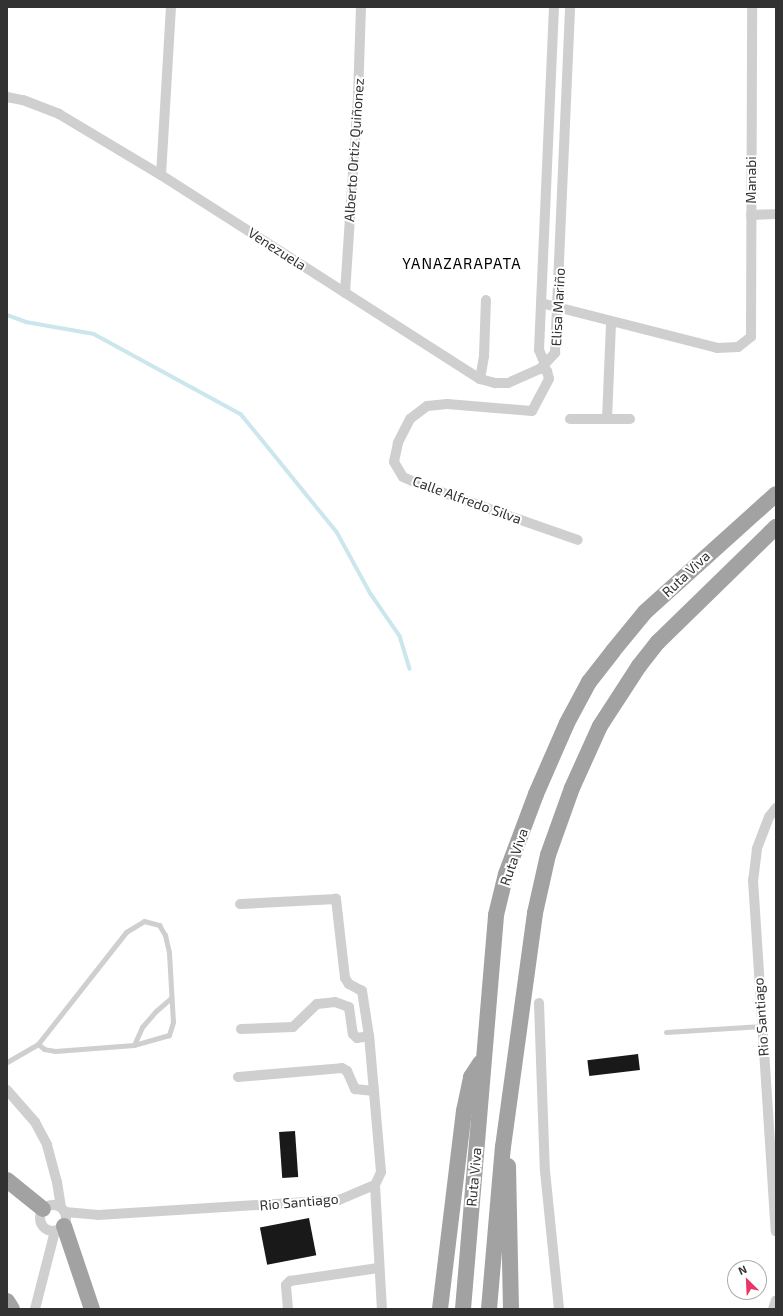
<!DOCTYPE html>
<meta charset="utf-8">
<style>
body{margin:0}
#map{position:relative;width:783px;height:1316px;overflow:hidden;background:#fff;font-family:"Exo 2",sans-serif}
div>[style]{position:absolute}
.stream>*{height:3.5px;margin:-1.75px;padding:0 1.75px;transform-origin:1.75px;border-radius:1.75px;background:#cbe6ec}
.building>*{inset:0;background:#191919;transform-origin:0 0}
.service>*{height:5px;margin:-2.5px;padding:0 2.5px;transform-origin:2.5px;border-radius:2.5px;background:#cfcfcf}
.minor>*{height:10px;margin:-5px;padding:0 5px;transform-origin:5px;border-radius:5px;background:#cfcfcf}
.minor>.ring{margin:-5px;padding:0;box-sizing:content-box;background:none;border:10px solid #cfcfcf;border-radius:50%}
.trunk>*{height:16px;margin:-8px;padding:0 8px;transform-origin:8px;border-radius:8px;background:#a2a2a2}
span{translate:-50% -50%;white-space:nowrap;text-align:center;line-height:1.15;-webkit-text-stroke:4px #fff;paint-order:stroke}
.street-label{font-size:14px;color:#323232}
.neighbourhood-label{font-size:15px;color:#000;letter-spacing:1px}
.frame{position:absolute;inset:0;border:8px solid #323232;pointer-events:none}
.north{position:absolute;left:727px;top:1260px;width:40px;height:40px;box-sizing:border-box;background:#fff;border:1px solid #adadad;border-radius:50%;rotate:336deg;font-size:11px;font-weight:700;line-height:16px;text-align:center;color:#323232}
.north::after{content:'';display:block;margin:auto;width:14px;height:18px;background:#e83666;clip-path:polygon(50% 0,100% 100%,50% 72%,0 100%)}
</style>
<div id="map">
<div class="stream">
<div style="left:7px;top:315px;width:20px;rotate:20deg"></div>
<div style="left:26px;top:322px;width:69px;rotate:10deg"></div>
<div style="left:94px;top:334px;width:167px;rotate:28.6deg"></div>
<div style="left:241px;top:414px;width:152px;rotate:50.9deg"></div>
<div style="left:337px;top:532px;width:71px;rotate:61.3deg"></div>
<div style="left:371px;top:594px;width:51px;rotate:55.4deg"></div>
<div style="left:400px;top:636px;width:34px;rotate:73deg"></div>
</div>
<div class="building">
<div style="left:638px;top:1054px;width:16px;height:51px;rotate:83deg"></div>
<div style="left:295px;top:1131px;width:46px;height:16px;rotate:86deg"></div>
<div style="left:309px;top:1218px;width:38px;height:50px;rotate:79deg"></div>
</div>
<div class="service">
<div style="left:666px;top:1032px;width:96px;rotate:-3.6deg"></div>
<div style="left:134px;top:1045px;width:20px;rotate:-66deg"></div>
<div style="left:142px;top:1027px;width:21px;rotate:-49deg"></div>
<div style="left:156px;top:1011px;width:20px;rotate:-41deg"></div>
<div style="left:7px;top:1062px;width:36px;rotate:-30deg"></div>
<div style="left:38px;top:1044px;width:142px;rotate:-51.8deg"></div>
<div style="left:126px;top:932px;width:21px;rotate:-31deg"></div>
<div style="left:144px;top:921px;width:16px;rotate:15deg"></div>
<div style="left:159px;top:925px;width:12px;rotate:59deg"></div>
<div style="left:165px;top:935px;width:18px;rotate:77deg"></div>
<div style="left:169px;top:953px;width:69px;rotate:86.7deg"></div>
<div style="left:173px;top:1022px;width:14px;rotate:107deg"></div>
<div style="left:169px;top:1035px;width:36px;rotate:164deg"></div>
<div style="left:134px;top:1045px;width:79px;rotate:175.7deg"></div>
<div style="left:55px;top:1051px;width:11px;rotate:-170deg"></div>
<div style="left:44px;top:1049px;width:8px;rotate:-140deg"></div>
</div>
<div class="minor">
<div style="left:7px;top:97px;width:16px;rotate:11deg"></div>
<div style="left:23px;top:100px;width:39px;rotate:21deg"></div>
<div style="left:59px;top:114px;width:119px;rotate:30.9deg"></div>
<div style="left:161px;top:175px;width:379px;rotate:32.6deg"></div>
<div style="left:480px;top:379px;width:16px;rotate:15deg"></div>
<div style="left:495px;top:383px;width:13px"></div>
<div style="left:508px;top:383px;width:36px;rotate:-24deg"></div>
<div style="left:541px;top:368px;width:21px;rotate:-47deg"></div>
<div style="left:555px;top:353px;width:346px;rotate:-87.5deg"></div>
<div style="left:161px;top:175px;width:168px;rotate:-86.6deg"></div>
<div style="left:751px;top:215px;width:25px;rotate:-2deg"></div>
<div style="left:345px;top:293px;width:196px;rotate:-86.2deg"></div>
<div style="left:358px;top:97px;width:90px;rotate:-88.1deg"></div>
<div style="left:541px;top:303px;width:182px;rotate:14.3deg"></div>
<div style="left:717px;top:348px;width:21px;rotate:-3deg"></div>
<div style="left:738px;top:347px;width:16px;rotate:-38deg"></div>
<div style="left:751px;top:337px;width:330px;rotate:-89.8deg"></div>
<div style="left:545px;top:364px;width:15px;rotate:-113deg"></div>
<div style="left:539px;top:350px;width:343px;rotate:-87.5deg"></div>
<div style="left:541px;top:368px;width:7px;rotate:27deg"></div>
<div style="left:547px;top:371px;width:8px;rotate:76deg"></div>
<div style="left:549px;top:379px;width:36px;rotate:118deg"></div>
<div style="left:532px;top:411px;width:85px;rotate:-175.3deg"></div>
<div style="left:447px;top:404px;width:20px;rotate:174deg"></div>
<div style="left:427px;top:406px;width:21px;rotate:143deg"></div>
<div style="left:410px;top:419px;width:27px;rotate:117deg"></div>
<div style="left:398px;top:443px;width:19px;rotate:102deg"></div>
<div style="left:394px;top:462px;width:17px;rotate:59deg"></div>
<div style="left:403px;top:477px;width:20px;rotate:24deg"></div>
<div style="left:421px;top:485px;width:166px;rotate:19.3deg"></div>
<div style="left:480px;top:379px;width:23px;rotate:-80deg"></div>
<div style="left:484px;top:356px;width:56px;rotate:-88deg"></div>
<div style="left:570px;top:419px;width:60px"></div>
<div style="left:607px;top:419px;width:96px;rotate:-87.6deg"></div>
<div style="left:776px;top:808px;width:11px;rotate:128deg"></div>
<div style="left:769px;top:817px;width:34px;rotate:111deg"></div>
<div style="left:757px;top:849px;width:31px;rotate:97deg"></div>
<div style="left:753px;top:880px;width:352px;rotate:86.3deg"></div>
<div style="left:539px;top:1003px;width:168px;rotate:88deg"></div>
<div style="left:545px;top:1171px;width:139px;rotate:84.2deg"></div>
<div style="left:241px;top:1029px;width:52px;rotate:-2.2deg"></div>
<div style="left:293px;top:1027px;width:33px;rotate:-44deg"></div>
<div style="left:317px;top:1004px;width:18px;rotate:-6deg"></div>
<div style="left:335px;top:1002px;width:15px;rotate:20deg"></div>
<div style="left:349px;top:1007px;width:27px;rotate:82deg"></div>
<div style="left:353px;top:1034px;width:6px;rotate:45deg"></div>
<div style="left:357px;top:1038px;width:12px;rotate:-9deg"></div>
<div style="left:238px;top:1077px;width:104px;rotate:-4.9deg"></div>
<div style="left:342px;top:1068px;width:6px;rotate:31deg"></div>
<div style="left:347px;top:1071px;width:20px;rotate:66deg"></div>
<div style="left:355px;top:1089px;width:19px;rotate:6deg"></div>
<div style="left:7px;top:1090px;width:43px;rotate:48.8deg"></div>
<div style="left:35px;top:1122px;width:26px;rotate:62deg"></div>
<div style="left:47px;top:1145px;width:38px;rotate:75deg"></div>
<div style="left:57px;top:1182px;width:25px;rotate:81deg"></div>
<div style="left:375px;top:1185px;width:124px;rotate:86.8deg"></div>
<div class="ring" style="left:40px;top:1205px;width:16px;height:16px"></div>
<div style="left:65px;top:1212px;width:33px;rotate:5deg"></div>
<div style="left:98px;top:1215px;width:241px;rotate:-3.6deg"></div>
<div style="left:339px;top:1200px;width:39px;rotate:-23deg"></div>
<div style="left:375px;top:1185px;width:14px;rotate:-65deg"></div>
<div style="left:381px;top:1172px;width:137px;rotate:-95deg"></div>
<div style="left:369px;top:1036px;width:46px;rotate:-98.8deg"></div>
<div style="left:362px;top:991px;width:15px;rotate:-152deg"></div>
<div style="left:349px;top:984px;width:7px;rotate:-124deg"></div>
<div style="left:345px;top:978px;width:80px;rotate:-96.5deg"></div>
<div style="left:336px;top:899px;width:96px;rotate:177deg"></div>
<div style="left:35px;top:1309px;width:81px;rotate:-75.6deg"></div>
<div style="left:288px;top:1309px;width:24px;rotate:-95deg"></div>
<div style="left:286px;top:1285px;width:6px;rotate:-45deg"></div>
<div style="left:290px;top:1281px;width:89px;rotate:-8.4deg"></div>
<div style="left:773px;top:1309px;width:9px;rotate:-72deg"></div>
</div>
<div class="trunk">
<div style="left:508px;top:1166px;width:143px;rotate:88.8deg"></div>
<div style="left:7px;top:1180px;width:46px;rotate:38.9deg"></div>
<div style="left:64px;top:1226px;width:88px;rotate:71.4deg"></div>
<div style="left:7px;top:1301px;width:9px;rotate:58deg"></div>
<div style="left:440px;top:1309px;width:199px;rotate:-83.1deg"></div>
<div style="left:464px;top:1111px;width:35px;rotate:-78deg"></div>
<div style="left:471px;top:1077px;width:17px;rotate:-57deg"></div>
<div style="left:463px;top:1309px;width:395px;rotate:-85.2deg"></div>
<div style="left:496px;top:915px;width:42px;rotate:-76.3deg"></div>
<div style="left:506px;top:874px;width:85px;rotate:-69.4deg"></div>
<div style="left:536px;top:794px;width:77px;rotate:-66.4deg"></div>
<div style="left:567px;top:723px;width:47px;rotate:-61.8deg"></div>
<div style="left:589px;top:682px;width:39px;rotate:-52deg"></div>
<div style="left:613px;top:651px;width:50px;rotate:-50.6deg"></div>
<div style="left:645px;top:612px;width:176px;rotate:-42deg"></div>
<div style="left:489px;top:1309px;width:163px;rotate:-85.1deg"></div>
<div style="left:503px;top:1147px;width:236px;rotate:-82.2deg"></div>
<div style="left:535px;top:913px;width:59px;rotate:-77.4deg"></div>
<div style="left:548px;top:855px;width:71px;rotate:-70.3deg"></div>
<div style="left:572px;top:788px;width:68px;rotate:-65.7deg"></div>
<div style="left:600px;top:726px;width:72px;rotate:-57deg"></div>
<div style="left:639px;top:666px;width:31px;rotate:-52deg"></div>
<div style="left:658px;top:642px;width:165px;rotate:-44.3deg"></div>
</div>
<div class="street-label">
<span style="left:354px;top:150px;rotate:-86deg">Alberto Ortiz Quiñonez</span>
<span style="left:751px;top:180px;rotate:-90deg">Manabi</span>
<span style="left:277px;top:249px;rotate:33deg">Venezuela</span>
<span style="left:558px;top:307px;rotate:-87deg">Elisa Mariño</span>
<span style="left:467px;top:500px;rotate:20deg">Calle Alfredo Silva</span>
<span style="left:686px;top:574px;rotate:-43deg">Ruta Viva</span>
<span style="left:514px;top:857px;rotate:-71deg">Ruta Viva</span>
<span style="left:761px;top:1017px;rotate:-94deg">Rio Santiago</span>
<span style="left:474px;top:1177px;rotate:-85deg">Ruta Viva</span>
<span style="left:299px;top:1202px;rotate:-5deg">Rio Santiago</span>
</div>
<div class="neighbourhood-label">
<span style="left:462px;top:264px">YANAZARAPATA</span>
</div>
<div class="frame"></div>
<div class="north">N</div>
</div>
